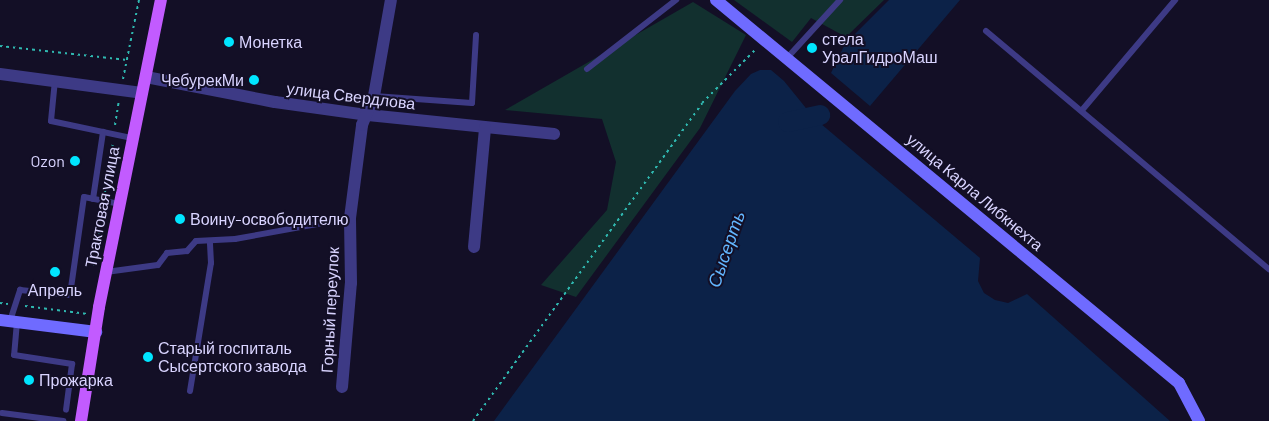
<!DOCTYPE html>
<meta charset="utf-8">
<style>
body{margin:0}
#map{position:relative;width:1269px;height:421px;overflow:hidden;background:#130f26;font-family:Barlow,sans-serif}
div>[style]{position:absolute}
.green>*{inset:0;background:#12302f}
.water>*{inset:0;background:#0c2248}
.river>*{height:20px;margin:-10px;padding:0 10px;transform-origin:10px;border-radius:10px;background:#0c2248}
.path>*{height:2px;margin-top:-1px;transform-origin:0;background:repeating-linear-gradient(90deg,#2fb8b0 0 2.5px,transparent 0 6.5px)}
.lane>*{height:6px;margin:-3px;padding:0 3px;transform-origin:3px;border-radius:3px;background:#3d3a85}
.street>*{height:12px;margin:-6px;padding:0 6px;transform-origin:6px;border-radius:6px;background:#3d3a85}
.secondary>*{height:12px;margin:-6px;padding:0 6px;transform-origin:6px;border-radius:6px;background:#6f6bff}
.primary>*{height:12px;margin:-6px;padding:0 6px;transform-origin:6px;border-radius:6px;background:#c25bff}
.dots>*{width:14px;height:14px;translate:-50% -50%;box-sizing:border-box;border:2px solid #130f26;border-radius:50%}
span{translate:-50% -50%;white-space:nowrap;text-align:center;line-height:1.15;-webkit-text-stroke:4px #130f26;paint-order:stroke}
.poi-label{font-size:16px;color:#d9d4ff}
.left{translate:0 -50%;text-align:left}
.right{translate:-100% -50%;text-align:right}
.street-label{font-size:16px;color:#d9d4ff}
.water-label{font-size:18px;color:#62b6ff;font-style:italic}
</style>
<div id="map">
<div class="green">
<div style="clip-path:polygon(734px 0,884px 0,846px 37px,811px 18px,792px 42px)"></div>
<div style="clip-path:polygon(693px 2px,746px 35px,700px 128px,576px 297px,541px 285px,607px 210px,616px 162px,602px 119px,505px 110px)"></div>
</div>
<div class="water">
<div style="clip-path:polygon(889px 0,960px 0,870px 106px,831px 73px,845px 44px)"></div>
<div style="clip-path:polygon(760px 70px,771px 70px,784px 81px,814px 118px,980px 258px,978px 281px,984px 293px,995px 300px,1008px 303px,1027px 294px,1170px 421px,494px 421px,735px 91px,751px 74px)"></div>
</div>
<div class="river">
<div style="left:788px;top:122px;width:33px;rotate:-12deg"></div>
</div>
<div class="path">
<div style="left:0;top:46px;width:128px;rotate:6.3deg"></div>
<div style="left:123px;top:79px;width:81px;rotate:-78.6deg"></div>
<div style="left:115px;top:125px;width:24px;rotate:-81deg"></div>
<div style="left:105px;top:192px;width:50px;rotate:-80.7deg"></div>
<div style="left:94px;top:266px;width:58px;rotate:-81deg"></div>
<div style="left:0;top:303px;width:8px;rotate:7deg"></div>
<div style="left:25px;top:306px;width:63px;rotate:7.4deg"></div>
<div style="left:473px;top:421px;width:392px;rotate:-54.2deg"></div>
<div style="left:702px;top:103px;width:76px;rotate:-45deg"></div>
</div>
<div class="lane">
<div style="left:986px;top:31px;width:370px;rotate:40.1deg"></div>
<div style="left:787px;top:58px;width:79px;rotate:-47.6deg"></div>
<div style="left:587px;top:69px;width:113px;rotate:-37.8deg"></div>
<div style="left:55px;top:80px;width:41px;rotate:95.6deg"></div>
<div style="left:51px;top:121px;width:83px;rotate:11.9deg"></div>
<div style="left:374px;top:96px;width:98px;rotate:4.1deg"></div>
<div style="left:472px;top:103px;width:68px;rotate:-86.6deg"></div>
<div style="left:1083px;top:109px;width:143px;rotate:-49.8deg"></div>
<div style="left:93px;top:199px;width:68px;rotate:-81.5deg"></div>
<div style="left:106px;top:272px;width:52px;rotate:-7.7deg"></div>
<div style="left:158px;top:265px;width:15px;rotate:-53deg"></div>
<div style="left:167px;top:253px;width:20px;rotate:-6deg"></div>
<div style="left:187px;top:251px;width:13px;rotate:-48deg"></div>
<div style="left:196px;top:241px;width:39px;rotate:-3deg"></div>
<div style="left:235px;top:239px;width:117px;rotate:-10.3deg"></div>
<div style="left:10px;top:321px;width:33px;rotate:-72deg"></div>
<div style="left:20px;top:290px;width:50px;rotate:5.7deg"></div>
<div style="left:70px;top:295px;width:99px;rotate:-81.9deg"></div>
<div style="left:84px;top:197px;width:36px;rotate:11deg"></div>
<div style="left:17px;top:322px;width:33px;rotate:95deg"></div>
<div style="left:14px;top:355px;width:59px;rotate:8.8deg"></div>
<div style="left:72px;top:364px;width:46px;rotate:97.4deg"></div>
<div style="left:190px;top:391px;width:130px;rotate:-80.7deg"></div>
<div style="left:211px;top:263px;width:22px;rotate:-93deg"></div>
<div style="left:2px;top:413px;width:62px;rotate:7.5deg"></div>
</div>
<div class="street">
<div style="left:0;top:74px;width:143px;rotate:7.6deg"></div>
<div style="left:146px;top:77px;width:131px;rotate:11deg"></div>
<div style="left:275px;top:102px;width:94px;rotate:8deg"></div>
<div style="left:368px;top:115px;width:187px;rotate:5.8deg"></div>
<div style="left:474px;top:247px;width:120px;rotate:-84.7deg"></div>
<div style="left:342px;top:387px;width:104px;rotate:-85.1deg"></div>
<div style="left:351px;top:283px;width:65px;rotate:-90.9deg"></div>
<div style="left:350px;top:218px;width:94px;rotate:-82.6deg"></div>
<div style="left:362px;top:125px;width:31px;rotate:-68deg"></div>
<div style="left:374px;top:96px;width:97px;rotate:-80deg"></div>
</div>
<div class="secondary">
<div style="left:716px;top:0;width:601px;rotate:39.6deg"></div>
<div style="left:1179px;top:383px;width:43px;rotate:62.2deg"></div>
<div style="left:0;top:320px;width:97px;rotate:7.1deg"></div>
</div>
<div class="primary">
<div style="left:81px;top:421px;width:115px;rotate:-81deg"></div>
<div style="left:99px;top:307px;width:313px;rotate:-78.6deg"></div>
</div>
<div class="dots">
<div style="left:229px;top:42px;background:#00e5ff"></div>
<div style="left:812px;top:48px;background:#00e5ff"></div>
<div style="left:254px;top:80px;background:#00e5ff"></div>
<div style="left:75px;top:161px;background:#00e5ff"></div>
<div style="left:180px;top:219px;background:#00e5ff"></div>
<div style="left:55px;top:272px;background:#00e5ff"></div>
<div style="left:148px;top:357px;background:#00e5ff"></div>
<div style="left:29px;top:380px;background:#00e5ff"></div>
</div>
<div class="poi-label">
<span class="left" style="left:822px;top:48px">стела<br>УралГидроМаш</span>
<span class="left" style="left:239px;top:42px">Монетка</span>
<span class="right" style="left:244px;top:80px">ЧебурекМи</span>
<span class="right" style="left:65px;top:161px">Ozon</span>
<span class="left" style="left:190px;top:219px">Воину-освободителю</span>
<span style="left:55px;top:290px">Апрель</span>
<span class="left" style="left:158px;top:357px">Старый госпиталь<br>Сысертского завода</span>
<span class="left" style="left:39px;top:380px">Прожарка</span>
</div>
<div class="street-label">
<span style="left:351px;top:96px;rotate:7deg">улица Свердлова</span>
<span style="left:975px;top:192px;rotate:40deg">улица Карла Либкнехта</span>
<span style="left:102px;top:207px;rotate:-79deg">Трактовая улица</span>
<span style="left:330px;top:310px;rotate:-87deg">Горный переулок</span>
</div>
<div class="water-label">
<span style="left:726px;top:249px;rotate:-71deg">Сысерть</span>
</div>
</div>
